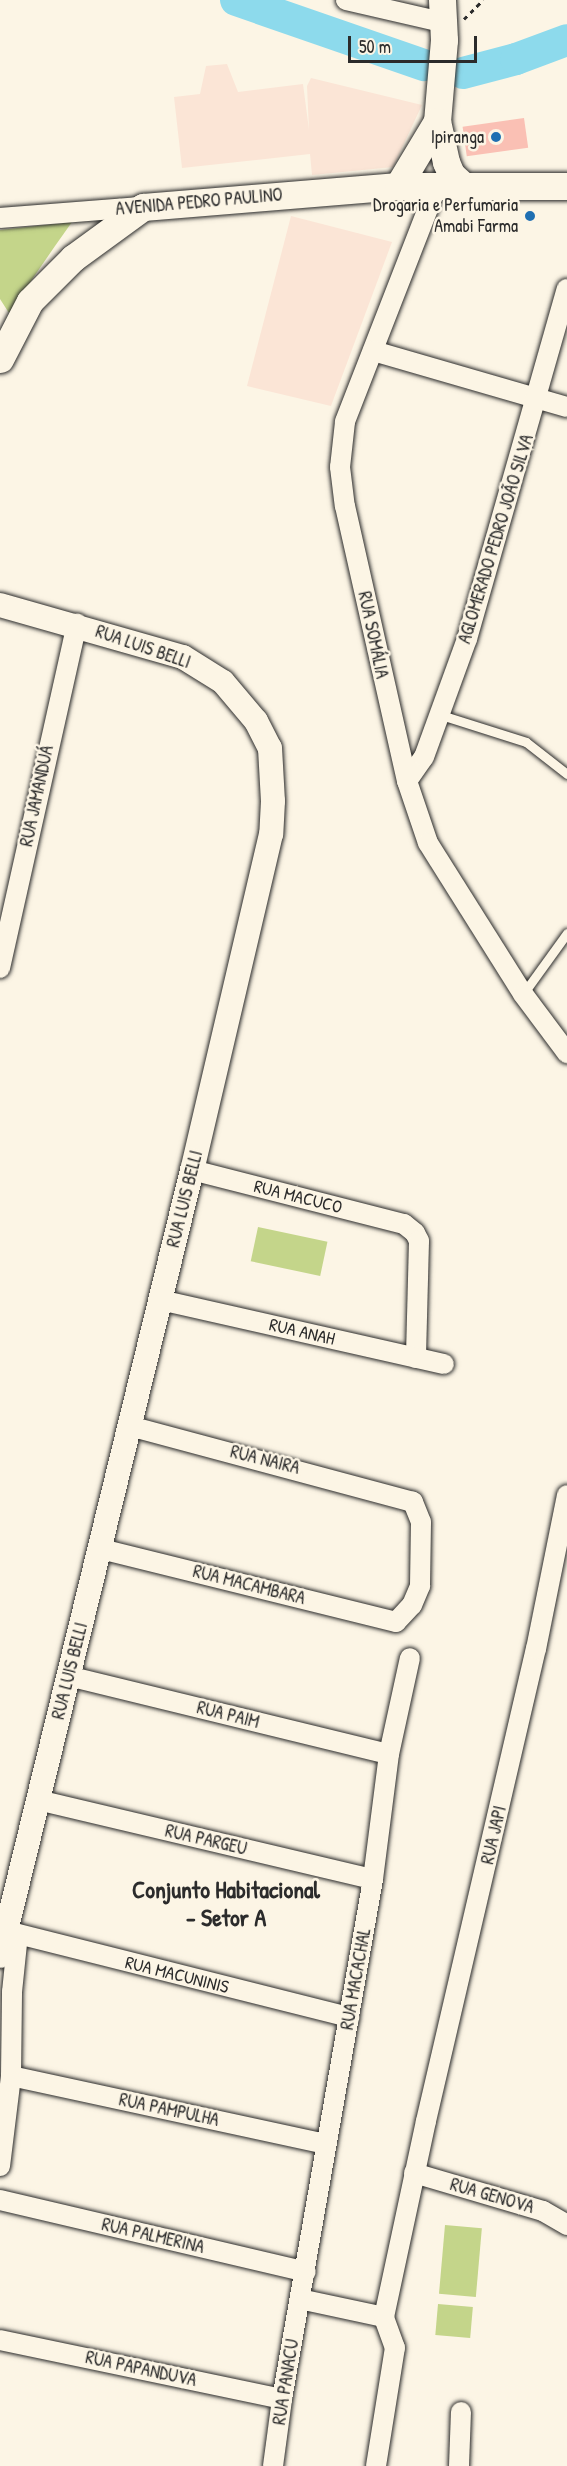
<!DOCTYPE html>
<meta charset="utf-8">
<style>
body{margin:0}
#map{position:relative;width:567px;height:2466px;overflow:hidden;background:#fcf5e5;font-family:"Patrick Hand",sans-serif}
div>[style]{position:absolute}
.built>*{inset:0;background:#fbe5d6}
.green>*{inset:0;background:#c4d58a;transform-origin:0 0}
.river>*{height:32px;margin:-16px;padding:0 16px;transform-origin:16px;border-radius:16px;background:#8ddaec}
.building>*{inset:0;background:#fac0b4;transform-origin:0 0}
.path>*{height:3px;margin-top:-1.5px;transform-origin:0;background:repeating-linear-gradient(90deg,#2b2b2b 0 4.5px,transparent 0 9px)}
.roads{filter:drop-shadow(0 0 2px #2b2b2b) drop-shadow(0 0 2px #2b2b2b)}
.service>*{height:9px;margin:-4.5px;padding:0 4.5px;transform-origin:4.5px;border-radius:4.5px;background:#fcf5e5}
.minor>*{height:20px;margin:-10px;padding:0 10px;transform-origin:10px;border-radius:10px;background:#fcf5e5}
.tertiary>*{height:24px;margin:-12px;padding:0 12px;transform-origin:12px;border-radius:12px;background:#fcf5e5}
.secondary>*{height:27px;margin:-13.5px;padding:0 13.5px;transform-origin:13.5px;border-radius:13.5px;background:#fcf5e5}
.dots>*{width:16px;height:16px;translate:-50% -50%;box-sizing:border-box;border:3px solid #fcf5e5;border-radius:50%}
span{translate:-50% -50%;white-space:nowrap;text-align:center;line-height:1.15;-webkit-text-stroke:5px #fcf5e5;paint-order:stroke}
.poi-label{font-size:18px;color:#2b2b2b}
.right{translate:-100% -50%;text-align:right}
.street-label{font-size:18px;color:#2b2b2b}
.district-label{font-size:24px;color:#2b2b2b;font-weight:700}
.scale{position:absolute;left:348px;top:36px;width:129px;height:27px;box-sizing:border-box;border:3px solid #2b2b2b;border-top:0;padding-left:8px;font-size:18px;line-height:21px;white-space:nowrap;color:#2b2b2b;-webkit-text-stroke:4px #fcf5e5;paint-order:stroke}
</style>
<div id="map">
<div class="built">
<div style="clip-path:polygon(227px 64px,238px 92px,303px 84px,309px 130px,307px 86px,311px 78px,422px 105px,393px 167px,312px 175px,310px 154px,182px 168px,174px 97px,200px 94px,206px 66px)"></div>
<div style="clip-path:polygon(291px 216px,392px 242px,331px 406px,247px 386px)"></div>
</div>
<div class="green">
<div style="clip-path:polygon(72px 222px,55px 246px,9px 313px,0 299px,0 230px)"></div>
<div style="left:258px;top:1227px;width:71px;height:35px;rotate:12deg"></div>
<div style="left:445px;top:2225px;width:37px;height:69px;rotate:5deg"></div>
<div style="left:438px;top:2304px;width:35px;height:31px;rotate:5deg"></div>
</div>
<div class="river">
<div style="left:236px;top:0;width:199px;rotate:19.1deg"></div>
<div style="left:463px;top:73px;width:55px;rotate:-14.8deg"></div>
<div style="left:516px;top:59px;width:54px;rotate:-20.4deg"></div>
</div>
<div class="building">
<div style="left:524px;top:118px;width:30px;height:62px;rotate:82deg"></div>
</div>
<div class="path">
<div style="left:464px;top:19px;width:27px;rotate:-45deg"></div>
</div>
<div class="roads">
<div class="service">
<div style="left:441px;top:715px;width:89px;rotate:17.6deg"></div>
<div style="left:526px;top:742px;width:52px;rotate:38deg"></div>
<div style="left:523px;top:994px;width:75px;rotate:-54.2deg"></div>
</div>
<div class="minor">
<div style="left:346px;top:0;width:98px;rotate:12.9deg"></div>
<div style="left:436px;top:188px;width:251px;rotate:111.3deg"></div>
<div style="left:345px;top:422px;width:45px;rotate:96.3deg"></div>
<div style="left:340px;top:467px;width:39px;rotate:83deg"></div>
<div style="left:345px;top:506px;width:282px;rotate:77.3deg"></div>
<div style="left:407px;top:781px;width:65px;rotate:71.3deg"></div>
<div style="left:428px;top:843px;width:178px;rotate:57.8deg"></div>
<div style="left:523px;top:994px;width:74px;rotate:53.3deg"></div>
<div style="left:0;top:218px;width:141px;rotate:-4.5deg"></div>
<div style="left:373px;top:351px;width:202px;rotate:16.1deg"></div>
<div style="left:407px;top:781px;width:29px;rotate:-55deg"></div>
<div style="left:424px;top:757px;width:126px;rotate:-70deg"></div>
<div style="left:467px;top:639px;width:364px;rotate:-74.1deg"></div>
<div style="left:0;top:968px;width:353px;rotate:-77.4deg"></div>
<div style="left:192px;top:1170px;width:219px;rotate:14.3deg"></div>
<div style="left:404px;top:1224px;width:14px;rotate:39deg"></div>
<div style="left:415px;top:1233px;width:9px;rotate:63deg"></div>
<div style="left:419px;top:1241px;width:117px;rotate:91.5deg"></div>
<div style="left:160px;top:1300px;width:291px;rotate:12.7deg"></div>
<div style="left:101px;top:1549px;width:304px;rotate:13.9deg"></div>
<div style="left:396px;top:1622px;width:23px;rotate:-47deg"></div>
<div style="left:412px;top:1605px;width:21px;rotate:-67deg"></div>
<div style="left:420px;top:1586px;width:64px;rotate:-89.1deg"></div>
<div style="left:421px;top:1522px;width:22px;rotate:-112deg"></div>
<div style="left:413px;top:1502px;width:294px;rotate:-165deg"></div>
<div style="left:68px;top:1676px;width:330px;rotate:13.7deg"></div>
<div style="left:38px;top:1800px;width:344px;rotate:13.3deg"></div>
<div style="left:6px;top:1931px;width:354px;rotate:14.1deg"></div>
<div style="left:11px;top:2076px;width:322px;rotate:12.2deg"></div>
<div style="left:0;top:2166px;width:91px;rotate:-83deg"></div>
<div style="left:11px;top:2076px;width:84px;rotate:-89.3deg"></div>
<div style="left:12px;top:1992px;width:58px;rotate:-84.1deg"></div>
<div style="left:414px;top:2173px;width:134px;rotate:16.4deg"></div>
<div style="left:543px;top:2211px;width:28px;rotate:30deg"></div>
<div style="left:0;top:2200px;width:314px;rotate:13.2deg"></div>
<div style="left:300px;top:2299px;width:86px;rotate:12.1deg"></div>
<div style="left:0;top:2340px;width:288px;rotate:11.8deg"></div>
<div style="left:273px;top:2466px;width:68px;rotate:-82.3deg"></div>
<div style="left:282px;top:2399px;width:528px;rotate:-80.07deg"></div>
<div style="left:373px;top:1879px;width:126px;rotate:-82.7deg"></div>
<div style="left:389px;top:1754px;width:98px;rotate:-77.7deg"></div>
<div style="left:376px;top:2466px;width:120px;rotate:-80.9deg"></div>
<div style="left:395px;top:2348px;width:33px;rotate:-110deg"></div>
<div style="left:384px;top:2317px;width:200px;rotate:-77.9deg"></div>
<div style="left:426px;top:2121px;width:485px;rotate:-76.9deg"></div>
<div style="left:536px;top:1649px;width:157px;rotate:-78.6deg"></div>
<div style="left:459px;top:2466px;width:54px;rotate:-87.9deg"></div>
</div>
<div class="tertiary">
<div style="left:0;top:605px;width:190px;rotate:15.9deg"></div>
<div style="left:183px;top:657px;width:47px;rotate:32deg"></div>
<div style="left:223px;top:682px;width:51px;rotate:49.8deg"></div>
<div style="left:256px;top:721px;width:30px;rotate:63deg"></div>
<div style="left:270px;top:748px;width:53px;rotate:86.8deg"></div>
<div style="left:273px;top:801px;width:33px;rotate:93deg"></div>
<div style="left:271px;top:834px;width:345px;rotate:103.2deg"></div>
<div style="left:192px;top:1170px;width:809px;rotate:103.73deg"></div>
</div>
<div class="secondary">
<div style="left:442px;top:0;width:40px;rotate:87.1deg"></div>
<div style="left:444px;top:40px;width:81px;rotate:94.9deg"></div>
<div style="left:437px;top:121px;width:42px;rotate:77.6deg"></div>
<div style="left:446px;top:162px;width:13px;rotate:67deg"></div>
<div style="left:451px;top:174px;width:19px;rotate:43deg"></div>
<div style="left:398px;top:186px;width:76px;rotate:-59deg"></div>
<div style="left:0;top:359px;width:65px;rotate:-62.7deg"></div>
<div style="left:30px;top:301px;width:61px;rotate:-45deg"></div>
<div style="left:73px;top:258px;width:87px;rotate:-36.1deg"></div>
<div style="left:143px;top:207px;width:256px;rotate:-4.7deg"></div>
<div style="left:398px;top:186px;width:169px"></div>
</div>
</div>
<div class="dots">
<div style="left:496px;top:137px;background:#1f6fb2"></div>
<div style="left:530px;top:216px;background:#1f6fb2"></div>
</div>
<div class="poi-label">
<span class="right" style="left:484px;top:137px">Ipiranga</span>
<span class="right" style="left:518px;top:216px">Drogaria e Perfumaria<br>Amabi Farma</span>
</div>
<div class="street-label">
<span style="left:199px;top:202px;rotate:-5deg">AVENIDA PEDRO PAULINO</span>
<span style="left:496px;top:539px;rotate:-73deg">AGLOMERADO PEDRO JOÃO SILVA</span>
<span style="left:373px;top:635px;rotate:78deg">RUA SOMÁLIA</span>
<span style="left:143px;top:647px;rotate:19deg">RUA LUIS BELLI</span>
<span style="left:37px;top:796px;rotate:-78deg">RUA JAMANDUÁ</span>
<span style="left:298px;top:1197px;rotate:14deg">RUA MACUCO</span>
<span style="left:185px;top:1199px;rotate:-76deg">RUA LUIS BELLI</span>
<span style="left:302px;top:1332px;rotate:13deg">RUA ANAH</span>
<span style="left:265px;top:1460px;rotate:14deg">RUA NAIRA</span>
<span style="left:249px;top:1585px;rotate:14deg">RUA MACAMBARA</span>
<span style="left:70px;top:1671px;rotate:-76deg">RUA LUIS BELLI</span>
<span style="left:228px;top:1715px;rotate:14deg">RUA PAIM</span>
<span style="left:494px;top:1835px;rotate:-77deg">RUA JAPI</span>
<span style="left:206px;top:1840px;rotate:13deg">RUA PARGEU</span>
<span style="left:177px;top:1975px;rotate:14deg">RUA MACUNINIS</span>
<span style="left:356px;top:1979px;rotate:-80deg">RUA MACACHAL</span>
<span style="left:169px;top:2110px;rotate:12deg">RUA PAMPULHA</span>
<span style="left:492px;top:2196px;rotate:16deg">RUA GENOVA</span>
<span style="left:153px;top:2236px;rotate:13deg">RUA PALMERINA</span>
<span style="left:141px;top:2369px;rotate:12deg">RUA PAPANDUVA</span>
<span style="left:286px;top:2382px;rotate:-81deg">RUA PANACU</span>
</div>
<div class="district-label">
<span style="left:226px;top:1904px">Conjunto Habitacional<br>- Setor A</span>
</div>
<div class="scale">50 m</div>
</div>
